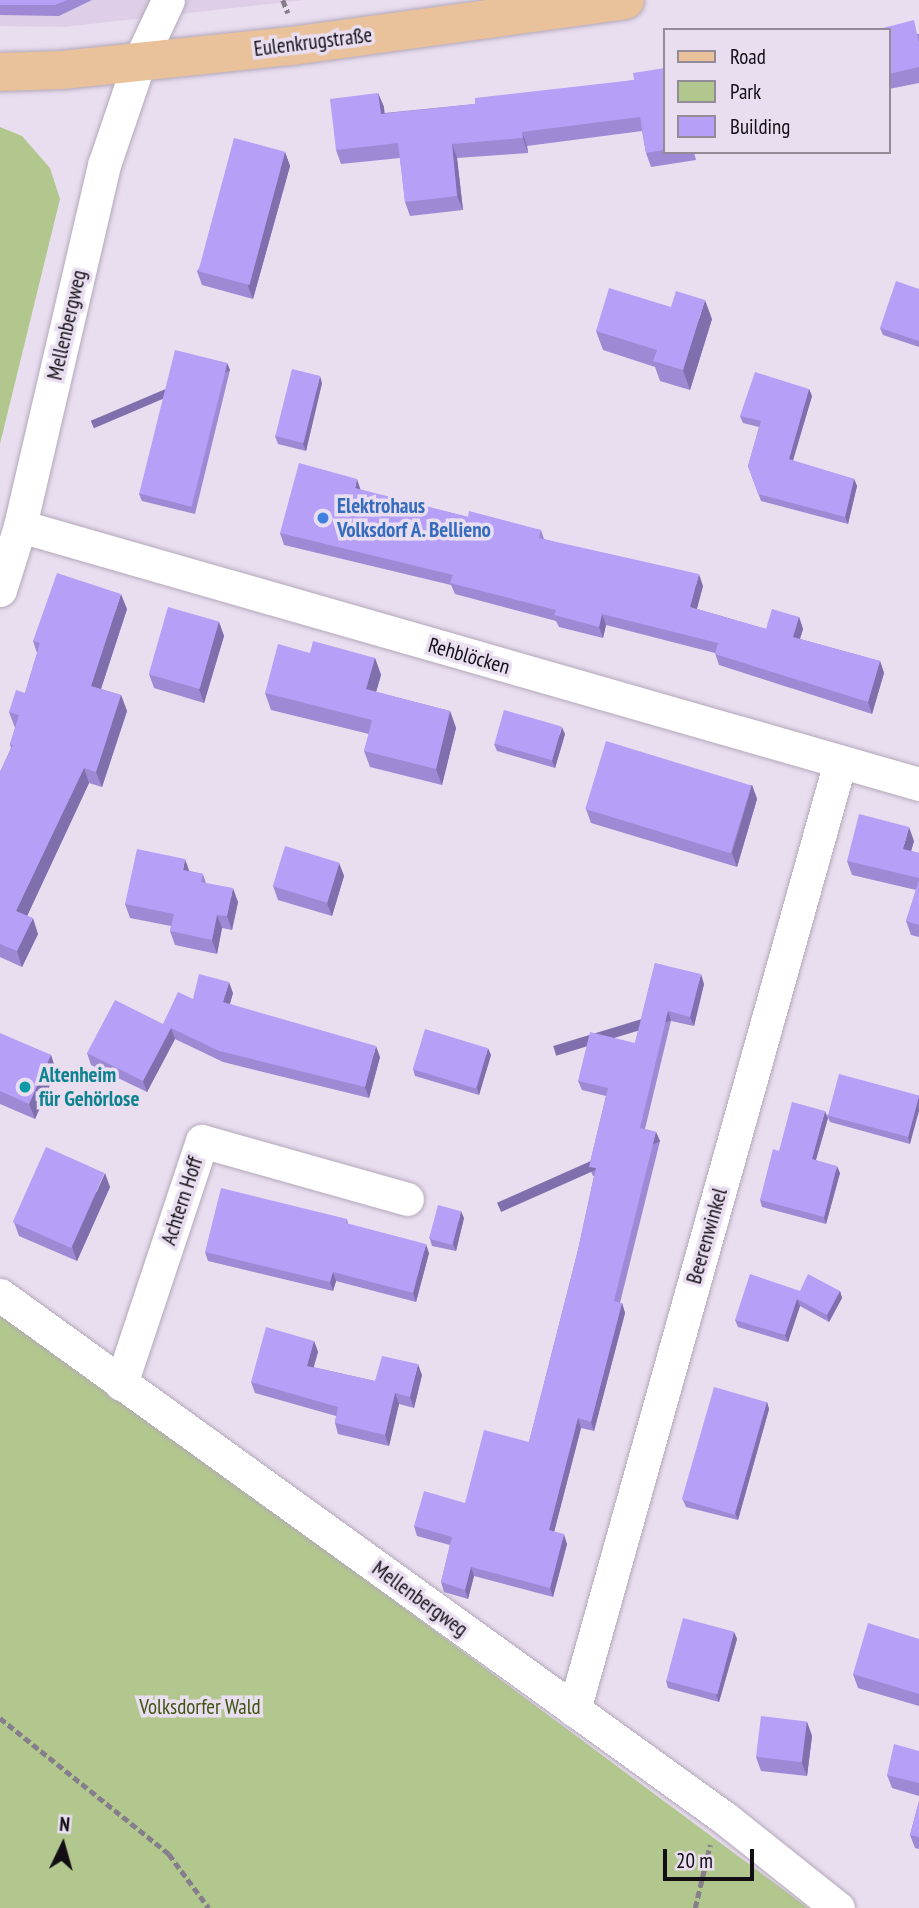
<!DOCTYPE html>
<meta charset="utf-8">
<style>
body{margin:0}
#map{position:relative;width:919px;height:1908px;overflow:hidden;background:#e9def0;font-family:"PT Sans Narrow",sans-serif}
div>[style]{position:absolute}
.built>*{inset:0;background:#decfe7}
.green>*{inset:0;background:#b2c78e}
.path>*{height:4.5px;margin-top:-2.25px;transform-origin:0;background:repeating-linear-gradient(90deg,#867e8b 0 7px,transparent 0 10.5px)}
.roads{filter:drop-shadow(0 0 2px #b3a8ba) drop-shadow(0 0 2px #b3a8ba)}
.minor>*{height:33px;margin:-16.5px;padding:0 16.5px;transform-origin:16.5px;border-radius:16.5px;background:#fff}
.major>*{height:38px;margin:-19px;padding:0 19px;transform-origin:19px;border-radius:19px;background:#e9c19a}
.wall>*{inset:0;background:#9d89d4}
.shaded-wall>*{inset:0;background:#7f6fad;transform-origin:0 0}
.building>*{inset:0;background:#b69ff7;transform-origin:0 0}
.dots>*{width:19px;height:19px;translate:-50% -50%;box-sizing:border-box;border:4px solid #e9def0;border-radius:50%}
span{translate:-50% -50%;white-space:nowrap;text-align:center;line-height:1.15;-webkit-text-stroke:7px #e9def0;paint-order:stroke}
.street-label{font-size:21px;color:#120e14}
.shop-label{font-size:21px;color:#366cbe;font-weight:700}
.left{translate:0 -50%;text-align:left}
.culture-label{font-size:21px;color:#0d838f;font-weight:700}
.park-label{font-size:21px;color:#405310}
.legend{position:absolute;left:663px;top:28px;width:228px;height:126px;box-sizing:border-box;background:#e9def0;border:2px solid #938b98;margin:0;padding:9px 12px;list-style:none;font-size:21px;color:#120e14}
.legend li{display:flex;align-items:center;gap:14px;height:35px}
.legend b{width:35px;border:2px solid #938b98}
.north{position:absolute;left:28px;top:1810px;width:70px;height:70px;-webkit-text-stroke:5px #e9def0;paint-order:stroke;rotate:5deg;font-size:19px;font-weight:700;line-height:28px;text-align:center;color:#120e14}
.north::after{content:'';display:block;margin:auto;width:24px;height:32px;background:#120e14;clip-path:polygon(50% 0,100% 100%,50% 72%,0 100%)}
.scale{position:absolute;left:663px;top:1849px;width:91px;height:32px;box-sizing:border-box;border:4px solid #120e14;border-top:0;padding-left:9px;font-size:21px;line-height:24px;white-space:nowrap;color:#120e14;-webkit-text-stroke:5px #e9def0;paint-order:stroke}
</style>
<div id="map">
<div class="built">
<div style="clip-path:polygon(0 0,305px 0,64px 27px,0 26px)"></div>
</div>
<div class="green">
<div style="clip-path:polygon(0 127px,22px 136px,50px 168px,60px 199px,0 444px)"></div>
<div style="clip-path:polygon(0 1308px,808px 1908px,0 1908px)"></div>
</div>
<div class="path">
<div style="left:283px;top:0;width:14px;rotate:69deg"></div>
<div style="left:0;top:1718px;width:217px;rotate:38.8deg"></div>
<div style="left:169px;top:1854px;width:67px;rotate:53.5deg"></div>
<div style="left:695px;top:1908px;width:65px;rotate:-76.6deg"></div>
</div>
<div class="roads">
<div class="minor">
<div style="left:20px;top:526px;width:935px;rotate:16.01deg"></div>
<div style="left:0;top:590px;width:67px;rotate:-72.6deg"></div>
<div style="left:20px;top:526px;width:371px;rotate:-76.9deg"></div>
<div style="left:104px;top:165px;width:109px;rotate:-71.2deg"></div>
<div style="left:139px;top:62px;width:68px;rotate:-64.9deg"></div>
<div style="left:0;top:1295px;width:895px;rotate:35.82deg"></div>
<div style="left:726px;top:1819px;width:143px;rotate:38.5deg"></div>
<div style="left:121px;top:1384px;width:256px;rotate:-71.6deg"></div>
<div style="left:202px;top:1141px;width:213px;rotate:15.8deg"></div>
<div style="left:574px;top:1710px;width:985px;rotate:-74.33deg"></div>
</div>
<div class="major">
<div style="left:0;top:72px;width:62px;rotate:-1.8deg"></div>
<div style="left:62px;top:70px;width:230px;rotate:-6deg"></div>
<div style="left:291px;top:46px;width:337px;rotate:-7.8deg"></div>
</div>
</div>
<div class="wall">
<div style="clip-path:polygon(0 0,92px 0,59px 16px,0 15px)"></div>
<div style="clip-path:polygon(889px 30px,919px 34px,919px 83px,889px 89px)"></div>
<div style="clip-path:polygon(665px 68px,665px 152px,694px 152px,696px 160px,651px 167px,646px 153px,642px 131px,527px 146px,528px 153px,457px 158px,463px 210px,410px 216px,405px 202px,400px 158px,341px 164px,336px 150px,378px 93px,384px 107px,384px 113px,475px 104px,634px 80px)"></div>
<div style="clip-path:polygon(285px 152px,290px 166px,253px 299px,202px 285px,197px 271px)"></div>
<div style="clip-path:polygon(919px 289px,919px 347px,883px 335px,880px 328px)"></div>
<div style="clip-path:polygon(712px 319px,690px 390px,660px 381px,655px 367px,603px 350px,596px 331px)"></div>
<div style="clip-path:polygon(227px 363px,230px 370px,195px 514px,142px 501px,139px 494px)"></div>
<div style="clip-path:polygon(322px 383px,306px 451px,278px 444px,275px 436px)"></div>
<div style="clip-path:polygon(809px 389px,812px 396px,793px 461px,854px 479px,857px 486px,848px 524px,761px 501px,748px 466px,759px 427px,743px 423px,740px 416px)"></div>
<div style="clip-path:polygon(361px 490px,468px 517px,541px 530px,544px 539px,703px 586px,697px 609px,766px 629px,799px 617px,803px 629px,800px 639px,880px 661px,884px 673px,872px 714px,719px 665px,715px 653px,606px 625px,603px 638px,559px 627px,556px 621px,455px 594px,451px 585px,284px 545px,280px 533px)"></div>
<div style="clip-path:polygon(127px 609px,101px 689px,121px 695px,127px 711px,102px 787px,89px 783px,27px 916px,38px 934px,22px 967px,0 957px,0 772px,11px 748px,10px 744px,15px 728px,9px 712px,25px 693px,37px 653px,33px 641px)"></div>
<div style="clip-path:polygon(219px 622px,224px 636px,204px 703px,154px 688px,149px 674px)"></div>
<div style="clip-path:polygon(310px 653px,375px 658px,381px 675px,376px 692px,450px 711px,456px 728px,442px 785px,370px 767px,364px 751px,369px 734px,271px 710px,265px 693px)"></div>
<div style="clip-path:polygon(565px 734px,555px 768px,497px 751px,494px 744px)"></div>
<div style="clip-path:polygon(752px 785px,757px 799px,737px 867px,591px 823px,586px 809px)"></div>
<div style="clip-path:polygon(914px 841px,911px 851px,919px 853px,919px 937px,911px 935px,906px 921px,916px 890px,852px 875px,847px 861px)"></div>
<div style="clip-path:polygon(339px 863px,344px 876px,332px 916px,278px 900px,273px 886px)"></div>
<div style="clip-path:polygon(190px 871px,203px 874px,206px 883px,238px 902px,232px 930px,222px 928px,217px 954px,175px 945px,170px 931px,171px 926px,130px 918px,125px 904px)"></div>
<div style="clip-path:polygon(655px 963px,704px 984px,694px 1026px,671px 1021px,645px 1129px,656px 1132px,660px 1141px,620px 1303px,622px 1303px,625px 1313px,594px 1431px,581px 1428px,554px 1532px,567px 1544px,553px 1597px,474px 1576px,468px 1599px,444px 1592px,441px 1582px,450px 1545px,417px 1536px,414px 1526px,465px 1503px,529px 1442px,578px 1250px,594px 1176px,593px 1176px,589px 1167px,606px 1096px,582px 1090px,578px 1081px,635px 1043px)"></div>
<div style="clip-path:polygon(233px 993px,230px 1004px,380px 1057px,369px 1098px,223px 1062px,175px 1039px,147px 1092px,91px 1065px,87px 1053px,163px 1024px,193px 999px)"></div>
<div style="clip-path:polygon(0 1034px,51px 1055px,56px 1071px,35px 1119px,0 1104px)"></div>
<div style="clip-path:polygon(491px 1055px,479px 1095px,415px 1076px,413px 1069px)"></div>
<div style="clip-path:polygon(919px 1096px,910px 1144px,830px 1122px,827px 1115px)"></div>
<div style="clip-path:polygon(828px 1118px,816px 1160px,840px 1173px,826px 1224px,762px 1207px,760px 1200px,779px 1151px)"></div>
<div style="clip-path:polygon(110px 1187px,77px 1261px,19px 1236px,14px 1222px)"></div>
<div style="clip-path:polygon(464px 1218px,456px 1251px,432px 1246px,430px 1239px)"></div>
<div style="clip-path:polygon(347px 1219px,348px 1224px,429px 1253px,416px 1302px,336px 1281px,333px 1291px,208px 1261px,205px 1252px)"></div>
<div style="clip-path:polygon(800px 1291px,840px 1291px,842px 1298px,829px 1322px,800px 1306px,788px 1342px,738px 1327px,735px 1320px)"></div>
<div style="clip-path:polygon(314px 1341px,318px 1352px,313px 1367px,375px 1381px,422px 1375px,414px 1408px,399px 1404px,389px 1446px,338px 1434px,335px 1423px,336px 1416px,255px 1393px,251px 1382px)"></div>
<div style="clip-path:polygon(767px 1402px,769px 1409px,738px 1520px,686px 1507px,683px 1500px)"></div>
<div style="clip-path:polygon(734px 1632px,737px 1639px,719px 1702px,668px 1688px,666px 1681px)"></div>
<div style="clip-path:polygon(919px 1639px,919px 1706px,858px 1688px,853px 1674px)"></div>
<div style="clip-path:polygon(807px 1722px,812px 1736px,807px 1776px,761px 1771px,756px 1757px)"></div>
<div style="clip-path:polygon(919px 1751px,919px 1796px,892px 1788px,887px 1775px)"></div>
<div style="clip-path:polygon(919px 1801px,919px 1849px,915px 1848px,910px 1835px)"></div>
</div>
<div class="shaded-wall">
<div style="clip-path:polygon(378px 93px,384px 107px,386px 128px,381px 114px)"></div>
<div style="clip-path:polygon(522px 132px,527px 146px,528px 153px,523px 138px)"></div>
<div style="clip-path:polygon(452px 144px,457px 158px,463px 210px,457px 196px)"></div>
<div style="clip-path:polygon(285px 152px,290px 166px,253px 299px,248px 286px)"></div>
<div style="clip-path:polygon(705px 300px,712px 319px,690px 390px,683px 370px)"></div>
<div style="left:227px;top:363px;width:8px;height:148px;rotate:67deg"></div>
<div style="clip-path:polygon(320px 376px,322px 383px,306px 451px,303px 444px)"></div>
<div style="clip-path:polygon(809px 389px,812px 396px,791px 466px,789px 459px)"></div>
<div style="clip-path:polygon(357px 479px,361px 491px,355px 488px)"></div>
<div style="clip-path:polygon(854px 479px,857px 486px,848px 524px,845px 517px)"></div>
<div style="clip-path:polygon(699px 574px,703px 586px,694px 619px,690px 607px)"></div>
<div style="clip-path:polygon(121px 594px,127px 609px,97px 701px,91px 686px)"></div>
<div style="clip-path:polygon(602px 614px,606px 625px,603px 638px,599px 627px)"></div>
<div style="clip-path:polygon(799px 617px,803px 629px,797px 648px,793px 637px)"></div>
<div style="clip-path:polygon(219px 622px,224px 636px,204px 703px,199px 689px)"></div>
<div style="clip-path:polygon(375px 658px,381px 675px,372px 706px,366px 689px)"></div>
<div style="clip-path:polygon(880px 661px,884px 673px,872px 714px,868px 702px)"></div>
<div style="clip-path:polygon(121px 695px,127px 711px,102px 787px,96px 772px)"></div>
<div style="clip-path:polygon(450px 711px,456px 728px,442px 785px,436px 769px)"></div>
<div style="clip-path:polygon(562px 727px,565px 734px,555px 768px,552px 761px)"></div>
<div style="clip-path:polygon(84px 768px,89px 783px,22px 927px,16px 911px)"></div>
<div style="clip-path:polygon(752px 785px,757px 799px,737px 867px,732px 853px)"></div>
<div style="clip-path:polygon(909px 827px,914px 841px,908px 862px,903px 849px)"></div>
<div style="clip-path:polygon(185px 859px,190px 873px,183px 870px)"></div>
<div style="clip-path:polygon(339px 863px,344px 876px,332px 916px,327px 903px)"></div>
<div style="clip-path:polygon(233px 888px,238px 902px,232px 930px,227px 916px)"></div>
<div style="clip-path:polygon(217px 915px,222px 928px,217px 954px,212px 940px)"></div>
<div style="clip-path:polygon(33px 918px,38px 934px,22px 967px,17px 951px)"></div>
<div style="clip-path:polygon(701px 974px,704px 984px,694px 1026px,690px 1017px)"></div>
<div style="clip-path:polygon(229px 982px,233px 993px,227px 1013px,223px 1002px)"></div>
<div style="left:668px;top:1011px;width:10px;height:120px;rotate:73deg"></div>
<div style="clip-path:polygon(171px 1028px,175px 1039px,147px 1092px,143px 1081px)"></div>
<div style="clip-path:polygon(376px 1046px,380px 1057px,369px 1098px,365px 1087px)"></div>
<div style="clip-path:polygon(488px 1048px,491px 1055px,479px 1095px,477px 1088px)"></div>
<div style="clip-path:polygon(51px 1055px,56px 1071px,35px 1119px,29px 1104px)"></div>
<div style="clip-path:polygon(919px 1096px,919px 1111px,910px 1144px,908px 1137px)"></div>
<div style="clip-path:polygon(825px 1111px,828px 1118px,814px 1166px,812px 1159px)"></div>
<div style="left:656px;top:1132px;width:10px;height:174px;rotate:66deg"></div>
<div style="clip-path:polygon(837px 1166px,840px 1173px,826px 1224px,824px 1217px)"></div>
<div style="clip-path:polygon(105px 1173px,110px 1187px,77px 1261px,72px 1247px)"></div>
<div style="clip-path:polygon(461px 1211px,464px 1218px,456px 1251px,453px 1244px)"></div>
<div style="clip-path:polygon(426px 1244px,429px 1253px,416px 1302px,413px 1293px)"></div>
<div style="clip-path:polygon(333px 1272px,336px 1281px,333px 1291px,330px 1282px)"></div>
<div style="clip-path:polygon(840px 1291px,842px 1298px,829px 1322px,827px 1315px)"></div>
<div style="clip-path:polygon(797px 1299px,800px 1306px,788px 1342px,785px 1335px)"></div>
<div style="clip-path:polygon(622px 1303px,625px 1313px,594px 1431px,591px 1422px)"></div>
<div style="clip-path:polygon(314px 1341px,318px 1352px,311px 1377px,307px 1366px)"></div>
<div style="clip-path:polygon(418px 1364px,422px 1375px,414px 1408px,410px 1397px)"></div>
<div style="clip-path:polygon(395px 1393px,399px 1404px,389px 1446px,385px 1435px)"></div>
<div style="clip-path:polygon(767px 1402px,769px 1409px,738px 1520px,735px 1513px)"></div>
<div style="clip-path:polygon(578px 1418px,581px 1428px,552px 1540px,549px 1530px)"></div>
<div style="clip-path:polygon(564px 1534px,567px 1544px,553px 1597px,550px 1588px)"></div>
<div style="clip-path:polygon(471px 1567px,474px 1576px,468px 1599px,465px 1590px)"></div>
<div style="clip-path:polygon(734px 1632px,737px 1639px,719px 1702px,716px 1695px)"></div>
<div style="clip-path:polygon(807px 1722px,812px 1736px,807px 1776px,802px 1763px)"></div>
</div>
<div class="building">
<div style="clip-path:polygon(0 0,67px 0,55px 5px,0 5px)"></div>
<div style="clip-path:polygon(914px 20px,919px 43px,919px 67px,889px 74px,889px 30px,875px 30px)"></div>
<div style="clip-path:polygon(665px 68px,665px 150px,646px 153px,640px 117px,522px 132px,523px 138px,452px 144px,457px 196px,405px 202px,398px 143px,336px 150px,330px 99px,378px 93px,381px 114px,475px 104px,475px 98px,634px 80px,633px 73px)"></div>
<div style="left:234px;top:138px;width:53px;height:138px;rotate:15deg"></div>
<div style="clip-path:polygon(896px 281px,919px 289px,919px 341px,880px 328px)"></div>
<div style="clip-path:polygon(609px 288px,671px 307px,676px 291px,705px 300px,683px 370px,653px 361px,657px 350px,596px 331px)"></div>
<div style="left:175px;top:350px;width:54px;height:148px;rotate:14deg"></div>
<div style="left:292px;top:369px;width:29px;height:69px;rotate:14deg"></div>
<div style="clip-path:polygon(755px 372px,809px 389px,789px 459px,854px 479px,845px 517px,758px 494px,748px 466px,761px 421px,740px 416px)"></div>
<div style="clip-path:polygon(299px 463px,357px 479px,355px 488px,468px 517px,469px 511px,541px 530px,539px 538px,699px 574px,690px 607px,766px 629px,772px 609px,799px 617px,793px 637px,880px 661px,868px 702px,715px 654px,718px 643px,602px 614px,599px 627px,554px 615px,556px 610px,450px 583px,453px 575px,280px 533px)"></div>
<div style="clip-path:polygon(57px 573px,121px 594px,91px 686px,121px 695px,96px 772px,84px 768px,16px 911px,33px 918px,17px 951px,0 944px,0 772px,13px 745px,10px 744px,19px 715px,9px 712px,16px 690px,25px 693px,40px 643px,33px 641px)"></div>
<div style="left:168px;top:607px;width:53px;height:70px;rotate:16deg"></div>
<div style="clip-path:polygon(313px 641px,375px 658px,366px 689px,450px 711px,436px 769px,364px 751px,372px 720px,265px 693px,278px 644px,310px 653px)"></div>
<div style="left:504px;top:710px;width:60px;height:35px;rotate:16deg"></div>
<div style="left:606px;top:741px;width:152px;height:71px;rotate:17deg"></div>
<div style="clip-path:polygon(859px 814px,909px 827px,903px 849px,919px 853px,919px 878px,847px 861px)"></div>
<div style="left:285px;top:846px;width:57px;height:42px;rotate:17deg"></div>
<div style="clip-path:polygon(137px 849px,185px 859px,183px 870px,203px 874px,201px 882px,233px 888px,227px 916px,217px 915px,212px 940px,170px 931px,174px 914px,125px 904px)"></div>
<div style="clip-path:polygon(919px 880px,919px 925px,906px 921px)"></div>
<div style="clip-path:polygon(655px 963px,701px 974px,690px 1017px,668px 1011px,640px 1128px,656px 1132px,614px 1301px,622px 1303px,591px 1422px,578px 1418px,549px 1530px,564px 1534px,550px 1588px,471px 1567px,465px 1590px,441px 1582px,452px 1537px,414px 1526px,424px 1491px,465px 1503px,484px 1430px,529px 1442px,578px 1250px,596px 1168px,589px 1167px,608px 1088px,578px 1081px,590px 1032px,635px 1043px)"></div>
<div style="clip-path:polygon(199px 974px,229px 982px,223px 1002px,376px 1046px,365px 1087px,219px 1051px,171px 1028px,143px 1081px,87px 1053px,115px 1000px,163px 1024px,178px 992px,193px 999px)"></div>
<div style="left:425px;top:1029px;width:66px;height:42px;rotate:17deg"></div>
<div style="clip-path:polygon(0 1033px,51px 1055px,29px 1104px,0 1091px)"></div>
<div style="left:839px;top:1074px;width:83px;height:43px;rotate:15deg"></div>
<div style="clip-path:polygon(792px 1102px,825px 1111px,812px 1159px,837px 1166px,824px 1217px,760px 1200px,773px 1149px,779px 1151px)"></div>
<div style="left:46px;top:1147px;width:64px;height:82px;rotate:24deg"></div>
<div style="clip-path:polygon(221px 1188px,347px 1219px,346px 1223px,426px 1244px,413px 1293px,333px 1272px,330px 1282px,205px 1252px)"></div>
<div style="left:438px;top:1205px;width:24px;height:35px;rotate:15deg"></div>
<div style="clip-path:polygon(750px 1274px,800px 1291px,808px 1274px,840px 1291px,827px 1315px,797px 1299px,785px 1335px,735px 1320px)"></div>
<div style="clip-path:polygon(266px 1327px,314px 1341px,307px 1366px,375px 1381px,382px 1356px,418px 1364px,410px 1397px,395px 1393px,385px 1435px,335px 1423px,338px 1407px,251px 1382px)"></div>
<div style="left:714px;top:1387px;width:55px;height:117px;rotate:16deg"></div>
<div style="left:683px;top:1618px;width:53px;height:65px;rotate:15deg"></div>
<div style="clip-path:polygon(868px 1623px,919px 1639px,919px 1694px,853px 1674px)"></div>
<div style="left:761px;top:1716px;width:46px;height:41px;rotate:7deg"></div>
<div style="clip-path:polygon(894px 1744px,919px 1751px,919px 1783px,887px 1775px)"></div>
<div style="clip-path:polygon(919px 1801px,919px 1837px,910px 1835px)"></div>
</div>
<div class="dots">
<div style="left:323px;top:518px;background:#3f7fe0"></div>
<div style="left:25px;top:1087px;background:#0f9aa8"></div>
</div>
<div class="street-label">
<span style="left:313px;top:42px;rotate:-7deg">Eulenkrugstraße</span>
<span style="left:67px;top:325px;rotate:-77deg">Mellenbergweg</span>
<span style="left:469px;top:656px;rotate:16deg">Rehblöcken</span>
<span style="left:182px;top:1201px;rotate:-72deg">Achtern Hoff</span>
<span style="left:707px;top:1236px;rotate:-74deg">Beerenwinkel</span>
<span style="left:420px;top:1599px;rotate:36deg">Mellenbergweg</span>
</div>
<div class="shop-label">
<span class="left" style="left:337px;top:518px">Elektrohaus<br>Volksdorf A. Bellieno</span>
</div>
<div class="culture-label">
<span class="left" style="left:39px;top:1087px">Altenheim<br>für Gehörlose</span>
</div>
<div class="park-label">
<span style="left:200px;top:1707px">Volksdorfer Wald</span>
</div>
<ul class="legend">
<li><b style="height:9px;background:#e9c19a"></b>Road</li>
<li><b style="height:19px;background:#b2c78e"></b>Park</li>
<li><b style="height:19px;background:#b69ff7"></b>Building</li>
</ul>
<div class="north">N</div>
<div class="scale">20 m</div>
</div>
